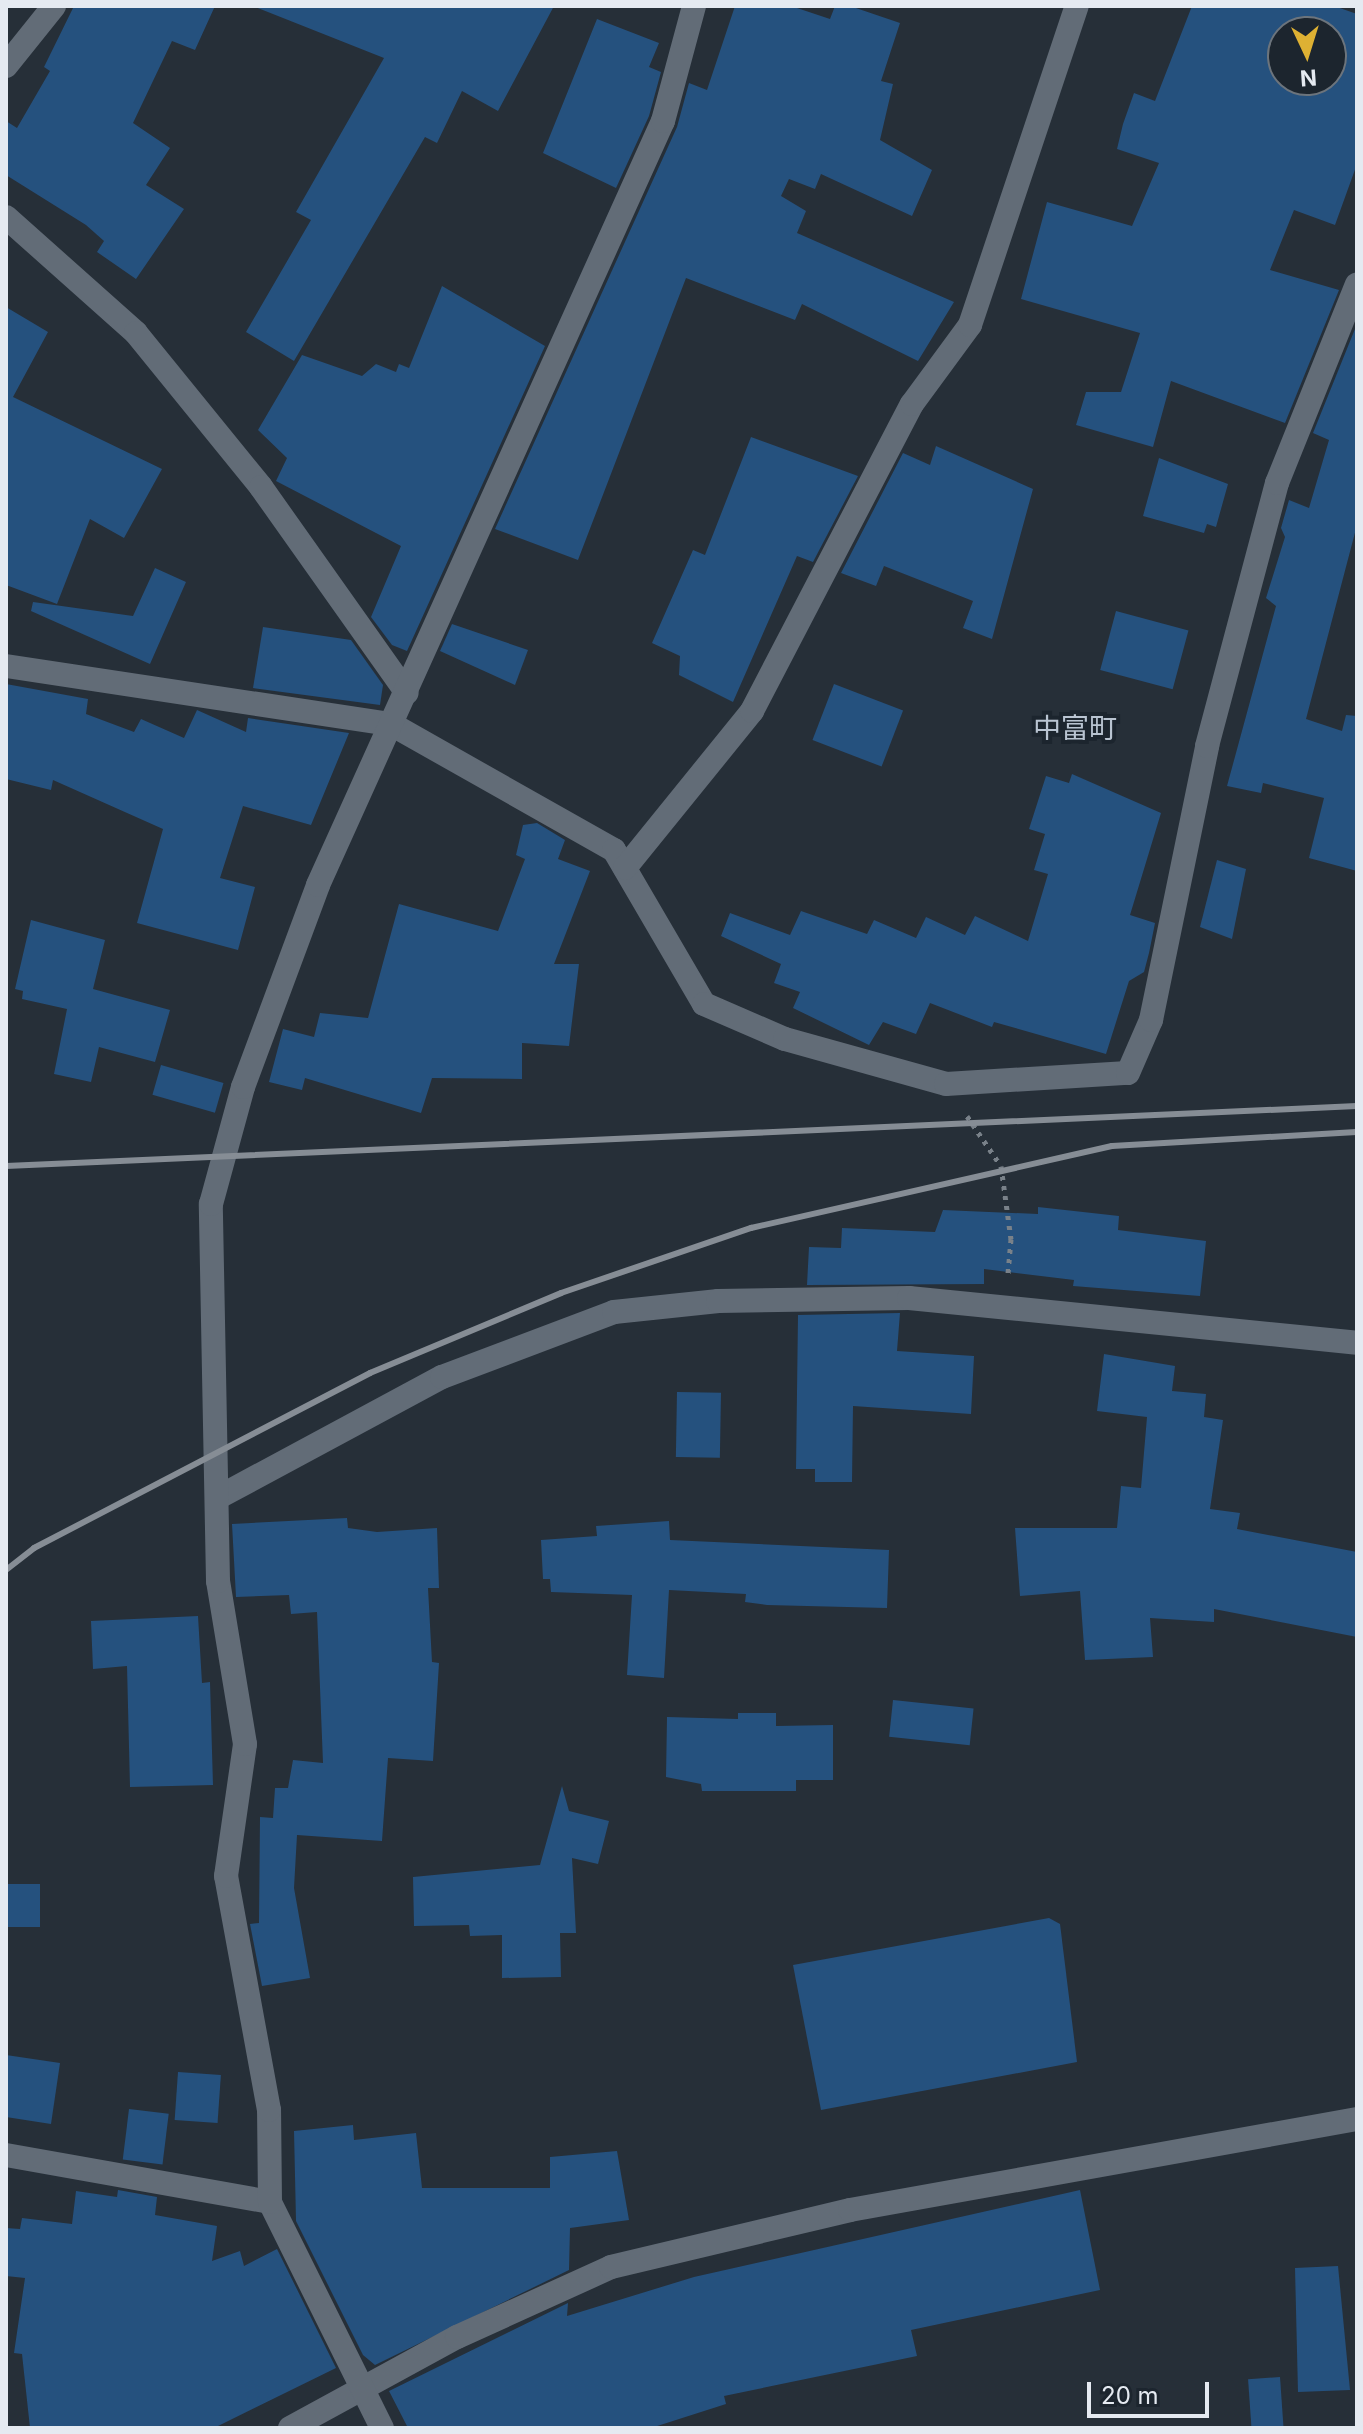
<!DOCTYPE html>
<meta charset="utf-8">
<style>
body{margin:0}
#map{position:relative;width:1363px;height:2434px;overflow:hidden;background:#262f38;font-family:Inter,"Noto Sans JP",sans-serif}
div>[style]{position:absolute}
.building>*{inset:0;background:#25517e;transform-origin:0 0}
.path>*{height:5px;margin-top:-2.5px;transform-origin:0;background:repeating-linear-gradient(90deg,#798189 0 4px,transparent 0 10px)}
.minor>*{height:24px;margin:-12px;padding:0 12px;transform-origin:12px;border-radius:12px;background:#626c77}
.rail>*{height:6px;margin:-3px;padding:0 3px;transform-origin:3px;border-radius:3px;background:#868d95}
span{translate:-50% -50%;white-space:nowrap;text-align:center;line-height:1.15;-webkit-text-stroke:8px #1c252e;paint-order:stroke}
.quarter-label{font-size:28px;color:#b9c4d1}
.frame{position:absolute;inset:0;border:8px solid #e5eaf1;pointer-events:none}
.north{position:absolute;left:1267px;top:16px;width:80px;height:80px;box-sizing:border-box;background:#1c252e;border:2px solid #6c747c;border-radius:50%;rotate:176deg;font-size:22px;font-weight:700;line-height:32px;text-align:center;color:#e5eaf1}
.north::after{content:'';display:block;margin:auto;width:28px;height:36px;background:#deb133;clip-path:polygon(50% 0,100% 100%,50% 72%,0 100%)}
.scale{position:absolute;left:1087px;top:2382px;width:122px;height:36px;box-sizing:border-box;border:4px solid #e5eaf1;border-top:0;padding-left:10px;font-size:24px;line-height:28px;white-space:nowrap;color:#e5eaf1;-webkit-text-stroke:6px #1c252e;paint-order:stroke}
</style>
<div id="map">
<div class="building">
<div style="clip-path:polygon(74px 6px,215px 6px,195px 50px,172px 41px,133px 123px,170px 148px,146px 185px,184px 209px,136px 279px,97px 252px,104px 241px,86px 225px,6px 175px,6px 121px,17px 128px,50px 71px,44px 67px)"></div>
<div style="clip-path:polygon(253px 6px,554px 6px,498px 111px,462px 91px,437px 143px,425px 137px,294px 361px,246px 332px,311px 220px,296px 212px,384px 58px)"></div>
<div style="clip-path:polygon(735px 6px,791px 6px,830px 19px,835px 6px,850px 6px,900px 23px,881px 81px,893px 84px,880px 140px,932px 170px,912px 216px,821px 174px,815px 189px,789px 179px,781px 196px,806px 211px,797px 233px,954px 302px,918px 361px,802px 304px,795px 320px,686px 278px,578px 560px,495px 529px,677px 127px,689px 83px,707px 90px)"></div>
<div style="clip-path:polygon(evenodd,1192px 6px,1334px 6px,1357px 14px,1357px 164px,1335px 225px,1294px 210px,1270px 270px,1339px 290px,1285px 423px,1171px 381px,1153px 447px,1076px 425px,1086px 392px,1121px 392px,1140px 333px,1021px 299px,1047px 202px,1132px 226px,1159px 163px,1117px 149px,1123px 124px,1134px 93px,1155px 101px,1192px 6px,1283px 32px,1331px 32px,1331px 80px,1283px 80px,1283px 32px)"></div>
<div style="clip-path:polygon(597px 19px,659px 43px,649px 67px,661px 72px,649px 116px,616px 188px,543px 153px)"></div>
<div style="clip-path:polygon(442px 286px,545px 346px,407px 651px,392px 645px,371px 617px,401px 546px,276px 481px,287px 458px,258px 430px,302px 355px,362px 376px,376px 364px,396px 372px,399px 364px,409px 368px)"></div>
<div style="clip-path:polygon(6px 307px,48px 332px,13px 397px,162px 469px,124px 538px,90px 519px,57px 604px,6px 585px)"></div>
<div style="clip-path:polygon(1357px 324px,1357px 525px,1306px 719px,1342px 731px,1346px 715px,1357px 716px,1357px 871px,1309px 858px,1324px 798px,1263px 783px,1261px 793px,1227px 786px,1276px 606px,1266px 598px,1285px 537px,1281px 528px,1289px 500px,1309px 508px,1329px 440px,1313px 433px)"></div>
<div style="clip-path:polygon(751px 437px,858px 476px,813px 562px,797px 556px,733px 702px,679px 675px,680px 656px,652px 643px,693px 550px,705px 555px)"></div>
<div style="clip-path:polygon(936px 446px,1033px 489px,992px 639px,963px 628px,973px 601px,884px 566px,876px 586px,841px 573px,903px 453px,930px 465px)"></div>
<div style="clip-path:polygon(1159px 458px,1228px 484px,1216px 527px,1207px 524px,1204px 533px,1143px 516px)"></div>
<div style="clip-path:polygon(155px 568px,186px 582px,150px 664px,31px 611px,33px 602px,133px 616px)"></div>
<div style="left:1116px;top:611px;width:75px;height:61px;rotate:15deg"></div>
<div style="clip-path:polygon(452px 624px,528px 650px,515px 685px,440px 651px)"></div>
<div style="clip-path:polygon(263px 627px,351px 640px,383px 685px,380px 705px,253px 688px)"></div>
<div style="clip-path:polygon(6px 684px,88px 699px,86px 714px,134px 732px,141px 719px,184px 738px,197px 710px,246px 732px,248px 718px,349px 733px,311px 825px,243px 806px,220px 878px,255px 887px,238px 950px,137px 923px,163px 829px,53px 780px,51px 790px,6px 779px)"></div>
<div style="left:834px;top:684px;width:74px;height:60px;rotate:21deg"></div>
<div style="clip-path:polygon(1072px 774px,1161px 813px,1130px 915px,1155px 923px,1149px 953px,1144px 972px,1129px 981px,1106px 1054px,994px 1022px,992px 1027px,930px 1003px,916px 1034px,883px 1022px,869px 1045px,793px 1008px,800px 992px,774px 983px,781px 964px,721px 936px,730px 913px,790px 935px,801px 911px,867px 934px,874px 920px,916px 938px,926px 917px,965px 935px,975px 916px,1028px 941px,1048px 874px,1034px 870px,1045px 834px,1029px 829px,1046px 776px,1069px 783px)"></div>
<div style="clip-path:polygon(537px 823px,565px 840px,558px 859px,590px 871px,554px 964px,579px 964px,569px 1046px,522px 1043px,522px 1079px,432px 1078px,421px 1113px,305px 1078px,302px 1090px,269px 1082px,283px 1029px,314px 1037px,320px 1013px,368px 1018px,399px 904px,498px 931px,525px 859px,516px 855px,523px 825px)"></div>
<div style="clip-path:polygon(1217px 860px,1246px 869px,1232px 939px,1200px 927px)"></div>
<div style="clip-path:polygon(31px 920px,105px 940px,93px 989px,170px 1010px,155px 1062px,99px 1047px,91px 1082px,54px 1074px,67px 1009px,22px 999px,23px 991px,15px 989px)"></div>
<div style="left:161px;top:1065px;width:65px;height:31px;rotate:16deg"></div>
<div style="clip-path:polygon(1038px 1207px,1119px 1216px,1118px 1230px,1206px 1241px,1200px 1296px,1073px 1286px,1074px 1280px,984px 1269px,984px 1284px,807px 1285px,809px 1247px,841px 1248px,842px 1228px,935px 1232px,943px 1210px,1038px 1214px)"></div>
<div style="clip-path:polygon(900px 1313px,897px 1351px,974px 1356px,971px 1414px,853px 1406px,852px 1482px,815px 1482px,815px 1469px,796px 1469px,798px 1315px)"></div>
<div style="clip-path:polygon(1104px 1354px,1175px 1366px,1172px 1391px,1206px 1394px,1204px 1417px,1223px 1420px,1210px 1509px,1240px 1513px,1237px 1529px,1357px 1552px,1357px 1637px,1214px 1609px,1214px 1622px,1150px 1618px,1153px 1657px,1085px 1660px,1080px 1591px,1020px 1596px,1015px 1528px,1117px 1528px,1121px 1486px,1141px 1488px,1147px 1417px,1097px 1411px)"></div>
<div style="left:677px;top:1392px;width:44px;height:65px;rotate:1deg"></div>
<div style="clip-path:polygon(347px 1518px,348px 1528px,377px 1532px,437px 1528px,439px 1588px,428px 1588px,432px 1662px,439px 1663px,433px 1761px,388px 1758px,382px 1841px,297px 1835px,294px 1888px,310px 1978px,262px 1986px,250px 1924px,259px 1923px,260px 1817px,273px 1818px,275px 1788px,288px 1788px,293px 1760px,323px 1763px,317px 1612px,291px 1614px,289px 1595px,236px 1597px,232px 1524px)"></div>
<div style="clip-path:polygon(669px 1521px,670px 1540px,889px 1550px,887px 1608px,767px 1605px,745px 1602px,746px 1594px,669px 1590px,664px 1678px,627px 1675px,632px 1595px,551px 1592px,550px 1579px,543px 1579px,541px 1540px,597px 1536px,596px 1526px)"></div>
<div style="clip-path:polygon(198px 1616px,202px 1683px,210px 1682px,213px 1785px,130px 1787px,127px 1666px,93px 1669px,91px 1621px)"></div>
<div style="left:893px;top:1700px;width:81px;height:37px;rotate:6deg"></div>
<div style="clip-path:polygon(738px 1713px,776px 1713px,776px 1726px,833px 1725px,833px 1780px,796px 1780px,796px 1791px,702px 1791px,701px 1784px,666px 1777px,667px 1717px,738px 1719px)"></div>
<div style="clip-path:polygon(562px 1786px,569px 1811px,609px 1821px,598px 1864px,572px 1858px,576px 1933px,560px 1933px,561px 1977px,502px 1978px,502px 1935px,470px 1936px,469px 1925px,414px 1926px,413px 1877px,540px 1865px)"></div>
<div style="left:6px;top:1884px;width:34px;height:43px"></div>
<div style="clip-path:polygon(1049px 1918px,1060px 1924px,1077px 2062px,821px 2110px,793px 1965px)"></div>
<div style="clip-path:polygon(6px 2055px,60px 2063px,51px 2124px,6px 2117px)"></div>
<div style="left:178px;top:2072px;width:43px;height:48px;rotate:4deg"></div>
<div style="left:129px;top:2109px;width:40px;height:51px;rotate:7deg"></div>
<div style="clip-path:polygon(353px 2125px,354px 2140px,416px 2133px,422px 2188px,550px 2188px,550px 2157px,617px 2151px,629px 2220px,570px 2228px,569px 2270px,375px 2365px,363px 2355px,296px 2221px,294px 2131px)"></div>
<div style="clip-path:polygon(118px 2190px,157px 2197px,155px 2215px,217px 2226px,212px 2261px,240px 2251px,244px 2266px,277px 2249px,336px 2368px,214px 2428px,30px 2428px,22px 2354px,14px 2353px,25px 2278px,6px 2276px,6px 2228px,20px 2229px,22px 2218px,72px 2224px,76px 2191px,117px 2197px)"></div>
<div style="clip-path:polygon(1080px 2190px,1100px 2290px,911px 2330px,917px 2356px,724px 2396px,726px 2404px,651px 2428px,408px 2428px,389px 2391px,568px 2303px,567px 2316px,694px 2277px)"></div>
<div style="clip-path:polygon(1338px 2266px,1350px 2390px,1298px 2392px,1295px 2268px)"></div>
<div style="left:1280px;top:2377px;width:51px;height:32px;rotate:86deg"></div>
</div>
<div class="path">
<div style="left:967px;top:1116px;width:60px;rotate:55.8deg"></div>
<div style="left:1001px;top:1166px;width:74px;rotate:82.2deg"></div>
<div style="left:1011px;top:1239px;width:36px;rotate:95deg"></div>
</div>
<div class="minor">
<div style="left:6px;top:66px;width:77px;rotate:-51.3deg"></div>
<div style="left:6px;top:217px;width:174px;rotate:41.7deg"></div>
<div style="left:136px;top:333px;width:198px;rotate:50.9deg"></div>
<div style="left:261px;top:487px;width:252px;rotate:54.7deg"></div>
<div style="left:6px;top:666px;width:389px;rotate:8.6deg"></div>
<div style="left:391px;top:724px;width:256px;rotate:29.5deg"></div>
<div style="left:614px;top:850px;width:178px;rotate:59.7deg"></div>
<div style="left:704px;top:1004px;width:88px;rotate:23.4deg"></div>
<div style="left:785px;top:1039px;width:167px;rotate:15.6deg"></div>
<div style="left:946px;top:1084px;width:182px;rotate:-3.5deg"></div>
<div style="left:1128px;top:1073px;width:58px;rotate:-66.5deg"></div>
<div style="left:1151px;top:1020px;width:280px;rotate:-78.4deg"></div>
<div style="left:1207px;top:746px;width:272px;rotate:-75.1deg"></div>
<div style="left:1277px;top:483px;width:214px;rotate:-68.1deg"></div>
<div style="left:625px;top:868px;width:202px;rotate:-51deg"></div>
<div style="left:752px;top:711px;width:346px;rotate:-62.5deg"></div>
<div style="left:912px;top:404px;width:98px;rotate:-53.7deg"></div>
<div style="left:970px;top:325px;width:336px;rotate:-71.5deg"></div>
<div style="left:217px;top:1498px;width:255px;rotate:-28.3deg"></div>
<div style="left:442px;top:1377px;width:184px;rotate:-20.7deg"></div>
<div style="left:614px;top:1312px;width:105px;rotate:-6deg"></div>
<div style="left:718px;top:1301px;width:191px;rotate:-0.9deg"></div>
<div style="left:909px;top:1298px;width:450px;rotate:5.7deg"></div>
<div style="left:6px;top:2155px;width:268px;rotate:10.1deg"></div>
<div style="left:290px;top:2428px;width:190px;rotate:-28.6deg"></div>
<div style="left:457px;top:2337px;width:169px;rotate:-24.4deg"></div>
<div style="left:611px;top:2267px;width:246px;rotate:-13.4deg"></div>
<div style="left:850px;top:2210px;width:515px;rotate:-10.18deg"></div>
<div style="left:382px;top:2428px;width:252px;rotate:-116.4deg"></div>
<div style="left:270px;top:2202px;width:92px;rotate:-90.6deg"></div>
<div style="left:269px;top:2110px;width:238px;rotate:-100.4deg"></div>
<div style="left:226px;top:1876px;width:133px;rotate:-81.8deg"></div>
<div style="left:245px;top:1744px;width:165px;rotate:-99.4deg"></div>
<div style="left:218px;top:1581px;width:377px;rotate:-91.1deg"></div>
<div style="left:211px;top:1204px;width:121px;rotate:-74.7deg"></div>
<div style="left:243px;top:1087px;width:215px;rotate:-69.6deg"></div>
<div style="left:318px;top:885px;width:838px;rotate:-65.7deg"></div>
<div style="left:663px;top:121px;width:119px;rotate:-74.9deg"></div>
</div>
<div class="rail">
<div style="left:6px;top:1166px;width:1352px;rotate:-2.54deg"></div>
<div style="left:6px;top:1570px;width:36px;rotate:-38deg"></div>
<div style="left:34px;top:1548px;width:379px;rotate:-27.5deg"></div>
<div style="left:370px;top:1373px;width:207px;rotate:-22.7deg"></div>
<div style="left:561px;top:1293px;width:201px;rotate:-18.9deg"></div>
<div style="left:751px;top:1228px;width:370px;rotate:-12.8deg"></div>
<div style="left:1112px;top:1146px;width:245px;rotate:-3.3deg"></div>
</div>
<div class="quarter-label">
<span style="left:1075px;top:728px">中富町</span>
</div>
<div class="frame"></div>
<div class="north">N</div>
<div class="scale">20 m</div>
</div>
